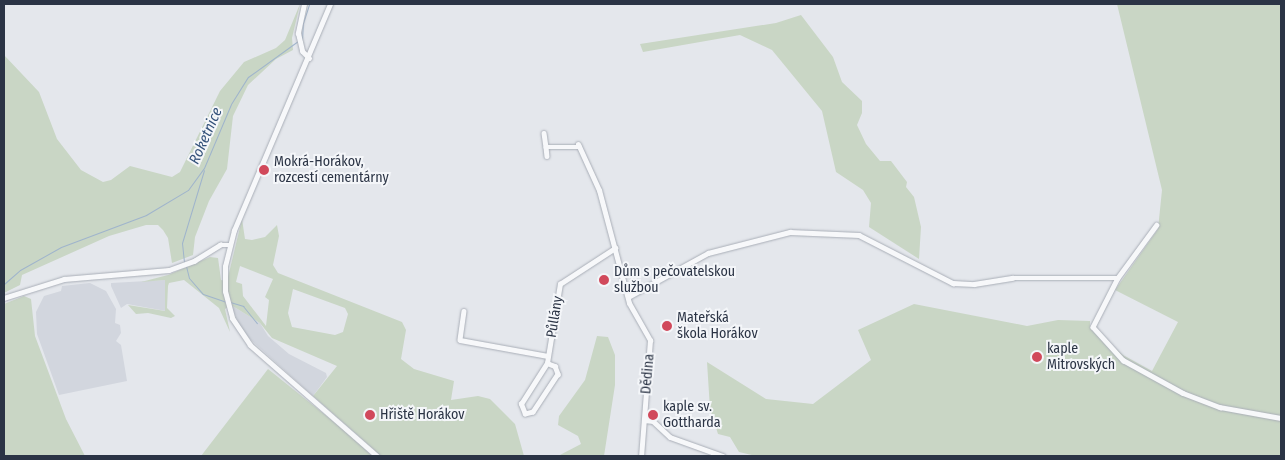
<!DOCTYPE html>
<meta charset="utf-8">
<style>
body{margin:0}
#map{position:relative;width:1285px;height:460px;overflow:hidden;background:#e4e7ec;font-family:"Fira Sans Condensed",sans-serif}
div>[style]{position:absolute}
.built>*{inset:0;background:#d2d6de}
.green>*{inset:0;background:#c9d6c5}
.stream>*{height:1px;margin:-0.5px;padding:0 0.5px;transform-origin:0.5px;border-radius:0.5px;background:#9fb4cc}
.roads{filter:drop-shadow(0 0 1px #a9aeb7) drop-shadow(0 0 1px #a9aeb7)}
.minor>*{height:4.5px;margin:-2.25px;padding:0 2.25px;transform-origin:2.25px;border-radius:2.25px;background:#f7f8fa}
.tertiary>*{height:5px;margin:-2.5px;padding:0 2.5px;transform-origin:2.5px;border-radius:2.5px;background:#f7f8fa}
.dots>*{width:14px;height:14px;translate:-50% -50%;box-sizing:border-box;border:2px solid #f4f6f9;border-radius:50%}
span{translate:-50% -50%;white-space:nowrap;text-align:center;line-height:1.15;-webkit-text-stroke:4px #f4f6f9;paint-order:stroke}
.poi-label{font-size:14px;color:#2b3445}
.left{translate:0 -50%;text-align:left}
.street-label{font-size:14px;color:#2b3445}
.water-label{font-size:15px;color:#34527a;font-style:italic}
.frame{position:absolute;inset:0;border:5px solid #2b3445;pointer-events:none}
</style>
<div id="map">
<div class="built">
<div style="clip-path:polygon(165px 280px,166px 311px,127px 304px,121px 308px,111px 286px,111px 283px)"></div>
<div style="clip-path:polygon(90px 283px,106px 291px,116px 309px,115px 323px,120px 325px,121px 333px,116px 341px,121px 345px,127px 381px,59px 395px,37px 334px,36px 312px,44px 296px,61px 291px,62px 286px)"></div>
<div style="clip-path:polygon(231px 305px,260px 323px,268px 336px,289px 354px,326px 373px,327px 377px,313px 396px,251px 340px,240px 327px)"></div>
</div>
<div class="green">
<div style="clip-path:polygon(300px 4px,292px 38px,293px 50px,276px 59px,248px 85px,233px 116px,227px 169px,209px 201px,195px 237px,193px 255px,172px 263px,168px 238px,163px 230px,158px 225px,146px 225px,109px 236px,22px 275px,20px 285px,4px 293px,4px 55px,39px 92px,57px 139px,81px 170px,103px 182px,111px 180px,130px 166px,172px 177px,180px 172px,220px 91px,244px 62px,276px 48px,285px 40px)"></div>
<div style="clip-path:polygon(1117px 4px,1281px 4px,1281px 456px,756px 456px,739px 452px,730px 437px,718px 434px,710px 409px,707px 362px,766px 399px,813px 404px,871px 360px,858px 330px,914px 304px,1027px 326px,1058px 320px,1090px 321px,1090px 326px,1123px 355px,1152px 371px,1178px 322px,1115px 290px,1158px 229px,1162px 190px)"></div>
<div style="clip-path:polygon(801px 15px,833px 57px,842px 82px,862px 101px,862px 113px,857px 125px,866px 144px,880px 161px,891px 161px,907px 182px,906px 187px,914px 197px,921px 227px,919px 259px,869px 227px,871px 203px,863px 190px,836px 172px,822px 111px,772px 50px,740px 35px,643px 52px,640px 44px,776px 23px)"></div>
<div style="clip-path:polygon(evenodd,242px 219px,245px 239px,252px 240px,265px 237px,277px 225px,279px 236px,273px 265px,278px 273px,402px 322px,406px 330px,401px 359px,414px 369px,454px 381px,451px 400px,478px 396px,490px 399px,515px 424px,524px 456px,381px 456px,313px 396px,337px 366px,272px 338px,260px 323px,231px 305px,225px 309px,230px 332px,219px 308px,184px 280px,169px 283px,168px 286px,167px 308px,175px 316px,171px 318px,148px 313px,136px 314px,128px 305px,165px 311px,165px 280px,141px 282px,168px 275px,210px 257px,218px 258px,221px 280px,227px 281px,242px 219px,240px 266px,273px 279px,265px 297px,269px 300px,266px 326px,243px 296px,242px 284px,236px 282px,240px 266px,242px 219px,293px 289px,345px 308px,348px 314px,343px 332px,335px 335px,292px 327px,288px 313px,293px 289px)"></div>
<div style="clip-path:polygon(24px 296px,31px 299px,35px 336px,66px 419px,85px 456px,4px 456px,4px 304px)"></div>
<div style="clip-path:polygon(597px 336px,608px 337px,615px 355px,615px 385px,604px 456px,558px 456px,581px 444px,578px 436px,558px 425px,559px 416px,585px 380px)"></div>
<div style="clip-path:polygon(268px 369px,354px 438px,372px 456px,201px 456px)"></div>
</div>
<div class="stream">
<div style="left:302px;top:40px;width:17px;rotate:-87deg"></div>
<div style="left:303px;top:23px;width:20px;rotate:-72deg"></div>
<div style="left:184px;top:262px;width:19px;rotate:-96deg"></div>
<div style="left:182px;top:243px;width:76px;rotate:-73.2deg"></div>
<div style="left:186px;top:266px;width:12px;rotate:76deg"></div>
<div style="left:189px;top:278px;width:21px;rotate:49deg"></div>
<div style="left:203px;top:294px;width:24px;rotate:19deg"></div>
<div style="left:4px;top:284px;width:21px;rotate:-41deg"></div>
<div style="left:20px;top:270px;width:47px;rotate:-29.3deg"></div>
<div style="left:61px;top:247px;width:91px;rotate:-20.6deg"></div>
<div style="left:146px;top:215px;width:49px;rotate:-30.8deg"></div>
<div style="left:188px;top:190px;width:27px;rotate:-54deg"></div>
<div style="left:204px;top:168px;width:69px;rotate:-67.1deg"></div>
<div style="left:231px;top:104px;width:32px;rotate:-58deg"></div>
<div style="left:248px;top:77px;width:62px;rotate:-35.8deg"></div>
<div style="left:230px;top:302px;width:14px;rotate:17deg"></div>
<div style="left:243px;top:306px;width:22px;rotate:51deg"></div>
</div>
<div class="roads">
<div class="minor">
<div style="left:544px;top:133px;width:14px;rotate:82deg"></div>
<div style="left:546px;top:147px;width:34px"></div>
<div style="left:546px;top:147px;width:9px;rotate:84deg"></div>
<div style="left:1157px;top:225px;width:66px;rotate:126.3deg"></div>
<div style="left:1118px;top:278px;width:55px;rotate:117deg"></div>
<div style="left:1093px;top:327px;width:45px;rotate:47.7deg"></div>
<div style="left:1123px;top:360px;width:68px;rotate:28.8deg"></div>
<div style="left:1183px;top:393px;width:40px;rotate:21deg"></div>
<div style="left:1220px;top:407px;width:62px;rotate:10.2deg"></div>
<div style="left:628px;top:297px;width:91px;rotate:-28.8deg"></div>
<div style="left:708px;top:253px;width:85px;rotate:-14.4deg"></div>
<div style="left:790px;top:232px;width:69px;rotate:2.5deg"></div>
<div style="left:859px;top:235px;width:106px;rotate:27.1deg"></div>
<div style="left:953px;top:283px;width:21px;rotate:3deg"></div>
<div style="left:974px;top:284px;width:39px;rotate:-9deg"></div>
<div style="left:1013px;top:278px;width:105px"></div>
<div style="left:4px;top:298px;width:63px;rotate:-17.6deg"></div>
<div style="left:64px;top:279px;width:105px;rotate:-4.9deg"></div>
<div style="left:169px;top:270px;width:27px;rotate:-20deg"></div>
<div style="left:194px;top:261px;width:31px;rotate:-32deg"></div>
<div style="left:220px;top:245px;width:9px"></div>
<div style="left:464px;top:311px;width:29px;rotate:98deg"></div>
<div style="left:460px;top:340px;width:89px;rotate:10.3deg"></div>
<div style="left:547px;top:363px;width:9px;rotate:21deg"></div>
<div style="left:555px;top:366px;width:9px;rotate:69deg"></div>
<div style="left:558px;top:374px;width:45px;rotate:123.3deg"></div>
<div style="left:533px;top:412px;width:8px;rotate:166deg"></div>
<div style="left:525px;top:414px;width:11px;rotate:-112deg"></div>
<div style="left:521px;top:404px;width:49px;rotate:-57.6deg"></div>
<div style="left:547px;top:363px;width:80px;rotate:-80.7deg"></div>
<div style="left:560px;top:284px;width:66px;rotate:-33.2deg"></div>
<div style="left:644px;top:420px;width:9px;rotate:6deg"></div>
<div style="left:653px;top:421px;width:23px;rotate:43deg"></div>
<div style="left:670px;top:437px;width:56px;rotate:19.7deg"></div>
</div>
<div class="tertiary">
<div style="left:304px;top:4px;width:30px;rotate:102deg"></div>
<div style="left:298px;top:33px;width:18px;rotate:77deg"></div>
<div style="left:302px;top:51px;width:10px;rotate:45deg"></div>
<div style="left:330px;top:4px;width:246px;rotate:113deg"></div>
<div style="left:234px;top:230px;width:37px;rotate:104deg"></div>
<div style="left:225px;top:266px;width:25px;rotate:90deg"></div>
<div style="left:225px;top:291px;width:28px;rotate:75deg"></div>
<div style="left:232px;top:318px;width:32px;rotate:56deg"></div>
<div style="left:250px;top:345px;width:169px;rotate:41.2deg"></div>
<div style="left:578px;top:144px;width:51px;rotate:65.5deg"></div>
<div style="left:599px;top:190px;width:117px;rotate:75.1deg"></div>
<div style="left:629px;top:303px;width:43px;rotate:60.4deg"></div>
<div style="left:650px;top:340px;width:116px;rotate:94.4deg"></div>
</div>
</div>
<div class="dots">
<div style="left:264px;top:170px;background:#d1495b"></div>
<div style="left:604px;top:280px;background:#d1495b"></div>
<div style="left:667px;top:326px;background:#d1495b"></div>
<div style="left:1037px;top:357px;background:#d1495b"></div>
<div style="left:370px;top:415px;background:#d1495b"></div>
<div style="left:653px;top:415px;background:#d1495b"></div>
</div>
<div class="poi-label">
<span class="left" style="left:274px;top:170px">Mokrá-Horákov,<br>rozcestí cementárny</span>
<span class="left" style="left:614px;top:280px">Dům s pečovatelskou<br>službou</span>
<span class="left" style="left:677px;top:326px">Mateřská<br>škola Horákov</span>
<span class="left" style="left:1047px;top:357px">kaple<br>Mitrovských</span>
<span class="left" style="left:663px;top:415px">kaple sv.<br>Gottharda</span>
<span class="left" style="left:380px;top:415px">Hřiště Horákov</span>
</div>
<div class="street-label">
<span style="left:555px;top:317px;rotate:-81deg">Půllány</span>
<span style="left:648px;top:374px;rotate:-85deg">Dědina</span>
</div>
<div class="water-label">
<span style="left:206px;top:136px;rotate:-66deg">Roketnice</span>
</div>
<div class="frame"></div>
</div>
